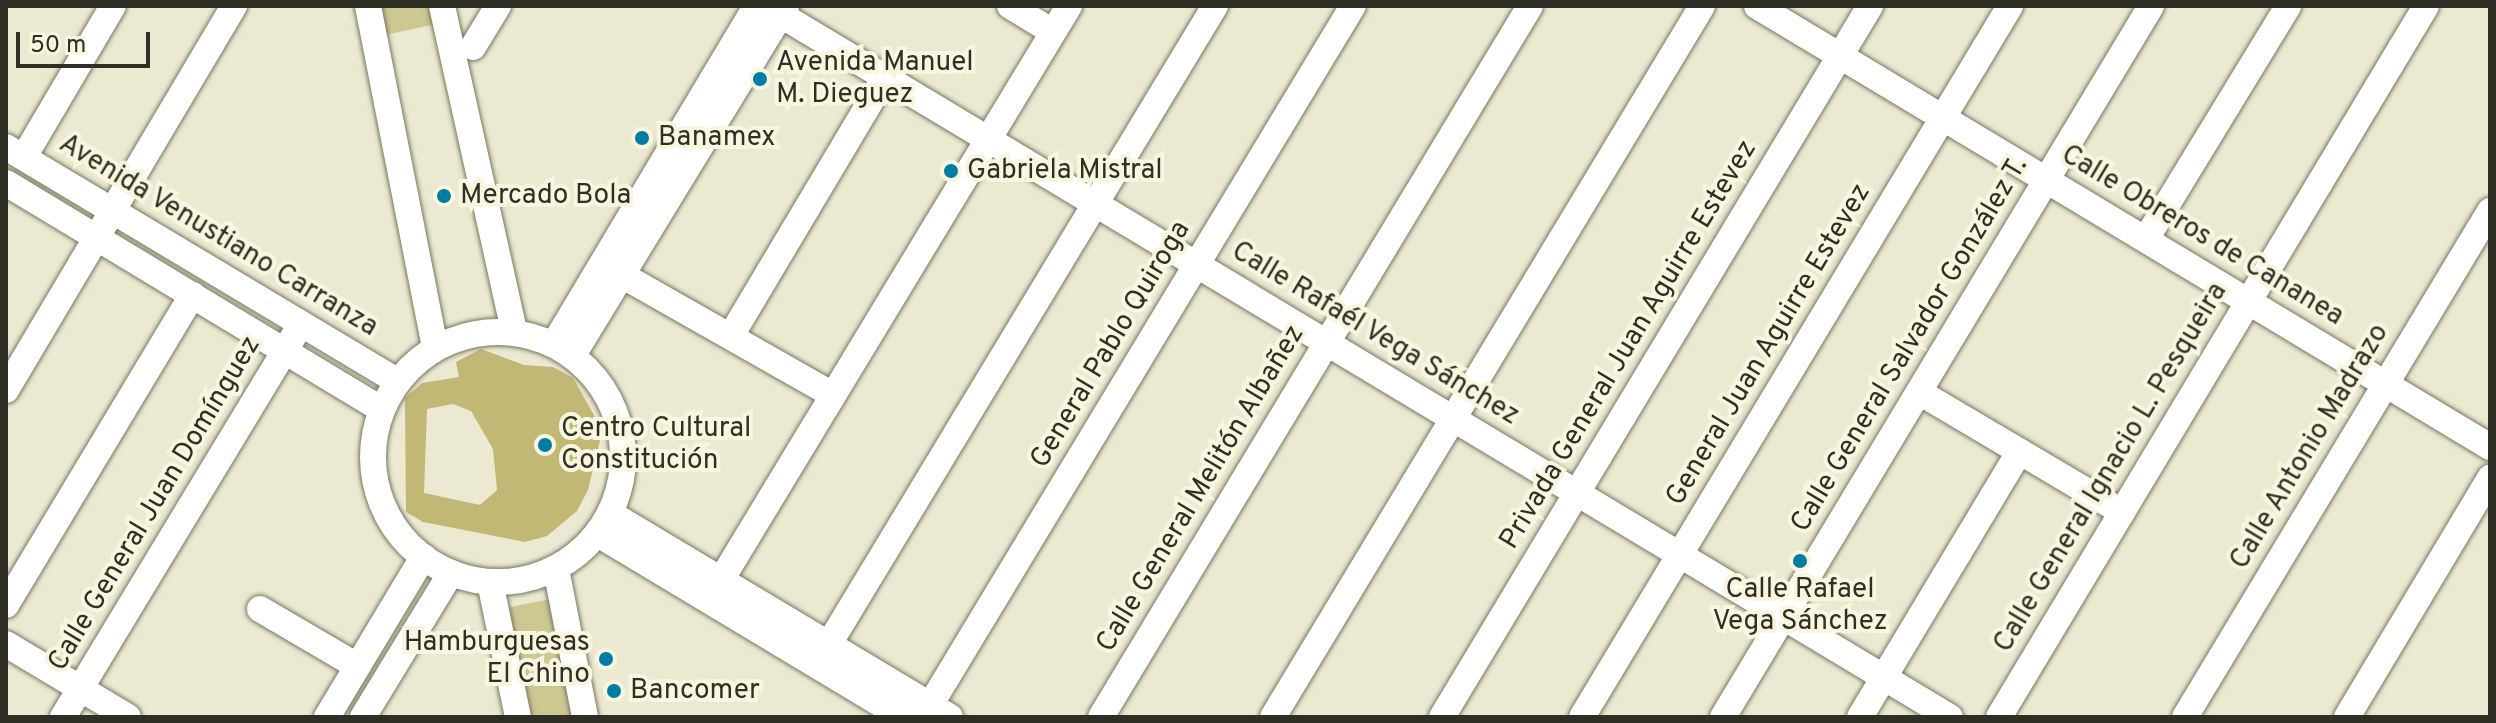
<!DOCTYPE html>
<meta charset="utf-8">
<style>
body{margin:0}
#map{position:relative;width:2496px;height:723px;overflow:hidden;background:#ebe9d1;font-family:Overpass,sans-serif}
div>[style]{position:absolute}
.green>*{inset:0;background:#cdc792;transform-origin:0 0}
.building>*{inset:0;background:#c0b874}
.roads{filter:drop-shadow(0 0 2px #787661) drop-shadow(0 0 2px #787661)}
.minor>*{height:26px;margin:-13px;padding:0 13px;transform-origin:13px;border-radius:13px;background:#fff}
.minor>.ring{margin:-13px;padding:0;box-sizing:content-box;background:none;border:26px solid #fff;border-radius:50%}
.dots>*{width:22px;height:22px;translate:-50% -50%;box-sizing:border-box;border:4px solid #f8f6de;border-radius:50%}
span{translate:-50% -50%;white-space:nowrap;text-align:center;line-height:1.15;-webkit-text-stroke:8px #f8f6de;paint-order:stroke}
.poi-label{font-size:28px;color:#302f26}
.left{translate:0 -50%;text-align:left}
.right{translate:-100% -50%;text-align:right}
.street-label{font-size:28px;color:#302f26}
.frame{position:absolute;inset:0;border:8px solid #302f26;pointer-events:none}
.scale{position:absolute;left:16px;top:32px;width:134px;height:36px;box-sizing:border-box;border:4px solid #302f26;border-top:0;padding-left:10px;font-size:24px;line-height:28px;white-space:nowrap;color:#302f26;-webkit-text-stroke:6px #f8f6de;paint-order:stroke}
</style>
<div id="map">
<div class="green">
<div style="clip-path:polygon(359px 6px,452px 6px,455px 20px,366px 39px)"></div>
<div style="left:551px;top:599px;width:120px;height:43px;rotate:79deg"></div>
</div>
<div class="building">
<div style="clip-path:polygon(evenodd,481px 349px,524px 365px,553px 367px,573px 378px,595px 417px,600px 441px,588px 490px,577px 511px,547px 536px,525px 542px,423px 522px,406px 512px,405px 398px,422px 383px,459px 377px,456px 362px,481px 349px,453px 404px,471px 411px,493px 449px,497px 490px,480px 505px,424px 493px,427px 409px,453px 404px)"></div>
</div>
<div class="roads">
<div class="minor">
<div style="left:368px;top:6px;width:349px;rotate:78.9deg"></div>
<div style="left:442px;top:6px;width:334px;rotate:77.5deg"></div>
<div style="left:766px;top:6px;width:1381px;rotate:30.99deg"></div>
<div style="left:1010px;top:6px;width:50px;rotate:31.2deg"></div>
<div style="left:1757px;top:6px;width:855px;rotate:31.03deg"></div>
<div style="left:473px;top:47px;width:48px;rotate:-58.6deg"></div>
<div style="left:6px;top:147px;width:456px;rotate:30.9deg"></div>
<div style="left:24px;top:157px;width:175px;rotate:-59.5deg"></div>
<div style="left:6px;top:183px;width:438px;rotate:31.1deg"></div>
<div style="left:2146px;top:239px;width:273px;rotate:-58.6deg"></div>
<div style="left:620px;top:274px;width:245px;rotate:29.6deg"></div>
<div class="ring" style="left:373px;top:332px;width:224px;height:224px"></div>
<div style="left:732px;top:334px;width:299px;rotate:-59.2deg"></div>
<div style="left:554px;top:344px;width:394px;rotate:-59.1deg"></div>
<div style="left:573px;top:355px;width:409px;rotate:-58.6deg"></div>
<div style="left:6px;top:390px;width:447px;rotate:-59.3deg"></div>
<div style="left:1919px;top:392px;width:236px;rotate:30.6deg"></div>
<div style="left:611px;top:514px;width:395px;rotate:30.9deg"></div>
<div style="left:598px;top:534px;width:356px;rotate:31deg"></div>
<div style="left:556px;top:569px;width:151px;rotate:78.9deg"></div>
<div style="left:490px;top:582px;width:138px;rotate:78.3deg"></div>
<div style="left:709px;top:600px;width:695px;rotate:-58.78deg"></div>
<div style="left:6px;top:605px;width:362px;rotate:-59deg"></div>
<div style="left:260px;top:609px;width:113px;rotate:30.4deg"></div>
<div style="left:6px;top:644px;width:142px;rotate:30.9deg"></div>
<div style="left:829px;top:644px;width:746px;rotate:-58.83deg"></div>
<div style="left:63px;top:717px;width:459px;rotate:-58.8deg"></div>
<div style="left:327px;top:717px;width:187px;rotate:-59deg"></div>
<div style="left:363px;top:717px;width:169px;rotate:-58.6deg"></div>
<div style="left:923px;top:717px;width:831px;rotate:-58.84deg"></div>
<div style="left:1101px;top:717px;width:830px;rotate:-58.89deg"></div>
<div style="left:1273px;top:717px;width:830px;rotate:-58.89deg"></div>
<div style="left:1442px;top:717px;width:830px;rotate:-58.95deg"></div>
<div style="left:1582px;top:717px;width:830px;rotate:-58.95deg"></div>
<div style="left:1723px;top:717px;width:830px;rotate:-58.95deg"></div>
<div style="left:1860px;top:717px;width:310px;rotate:-59deg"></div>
<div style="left:1999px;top:717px;width:829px;rotate:-59.01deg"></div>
<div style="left:2185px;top:717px;width:591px;rotate:-58.92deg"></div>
<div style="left:2347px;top:717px;width:279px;rotate:-59.1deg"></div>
</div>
</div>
<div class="dots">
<div style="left:760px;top:79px;background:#007da3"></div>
<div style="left:642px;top:138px;background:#007da3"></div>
<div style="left:951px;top:171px;background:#007da3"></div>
<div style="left:444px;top:196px;background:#007da3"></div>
<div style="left:545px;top:445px;background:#007da3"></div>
<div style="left:1800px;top:561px;background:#007da3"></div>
<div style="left:606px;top:659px;background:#007da3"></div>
<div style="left:614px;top:691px;background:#007da3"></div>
</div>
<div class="poi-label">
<span class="left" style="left:776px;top:79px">Avenida Manuel<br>M. Dieguez</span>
<span class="left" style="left:658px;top:138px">Banamex</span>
<span class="left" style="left:967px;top:171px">Gabriela Mistral</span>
<span class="left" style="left:460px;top:196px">Mercado Bola</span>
<span class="left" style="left:561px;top:445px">Centro Cultural<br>Constitución</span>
<span style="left:1800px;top:606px">Calle Rafael<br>Vega Sánchez</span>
<span class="right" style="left:590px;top:659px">Hamburguesas<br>El Chino</span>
<span class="left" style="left:630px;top:691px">Bancomer</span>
</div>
<div class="street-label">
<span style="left:218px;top:236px;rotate:31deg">Avenida Venustiano Carranza</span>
<span style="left:2202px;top:236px;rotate:31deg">Calle Obreros de Cananea</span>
<span style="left:1375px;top:334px;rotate:31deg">Calle Rafaél Vega Sánchez</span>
<span style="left:1111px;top:345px;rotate:-59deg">General Pablo Quiroga</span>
<span style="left:1629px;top:345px;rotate:-59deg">Privada General Juan Aguirre Estevez</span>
<span style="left:1769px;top:345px;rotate:-59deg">General Juan Aguirre Estevez</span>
<span style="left:1910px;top:345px;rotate:-59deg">Calle General Salvador González T.</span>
<span style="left:2310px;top:447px;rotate:-59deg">Calle Antonio Madrazo</span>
<span style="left:2111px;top:468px;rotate:-59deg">Calle General Ignacio L. Pesqueira</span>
<span style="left:1201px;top:489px;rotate:-59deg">Calle General Melitón Albañez</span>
<span style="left:155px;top:504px;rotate:-59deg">Calle General Juan Domínguez</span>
</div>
<div class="frame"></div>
<div class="scale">50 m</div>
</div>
